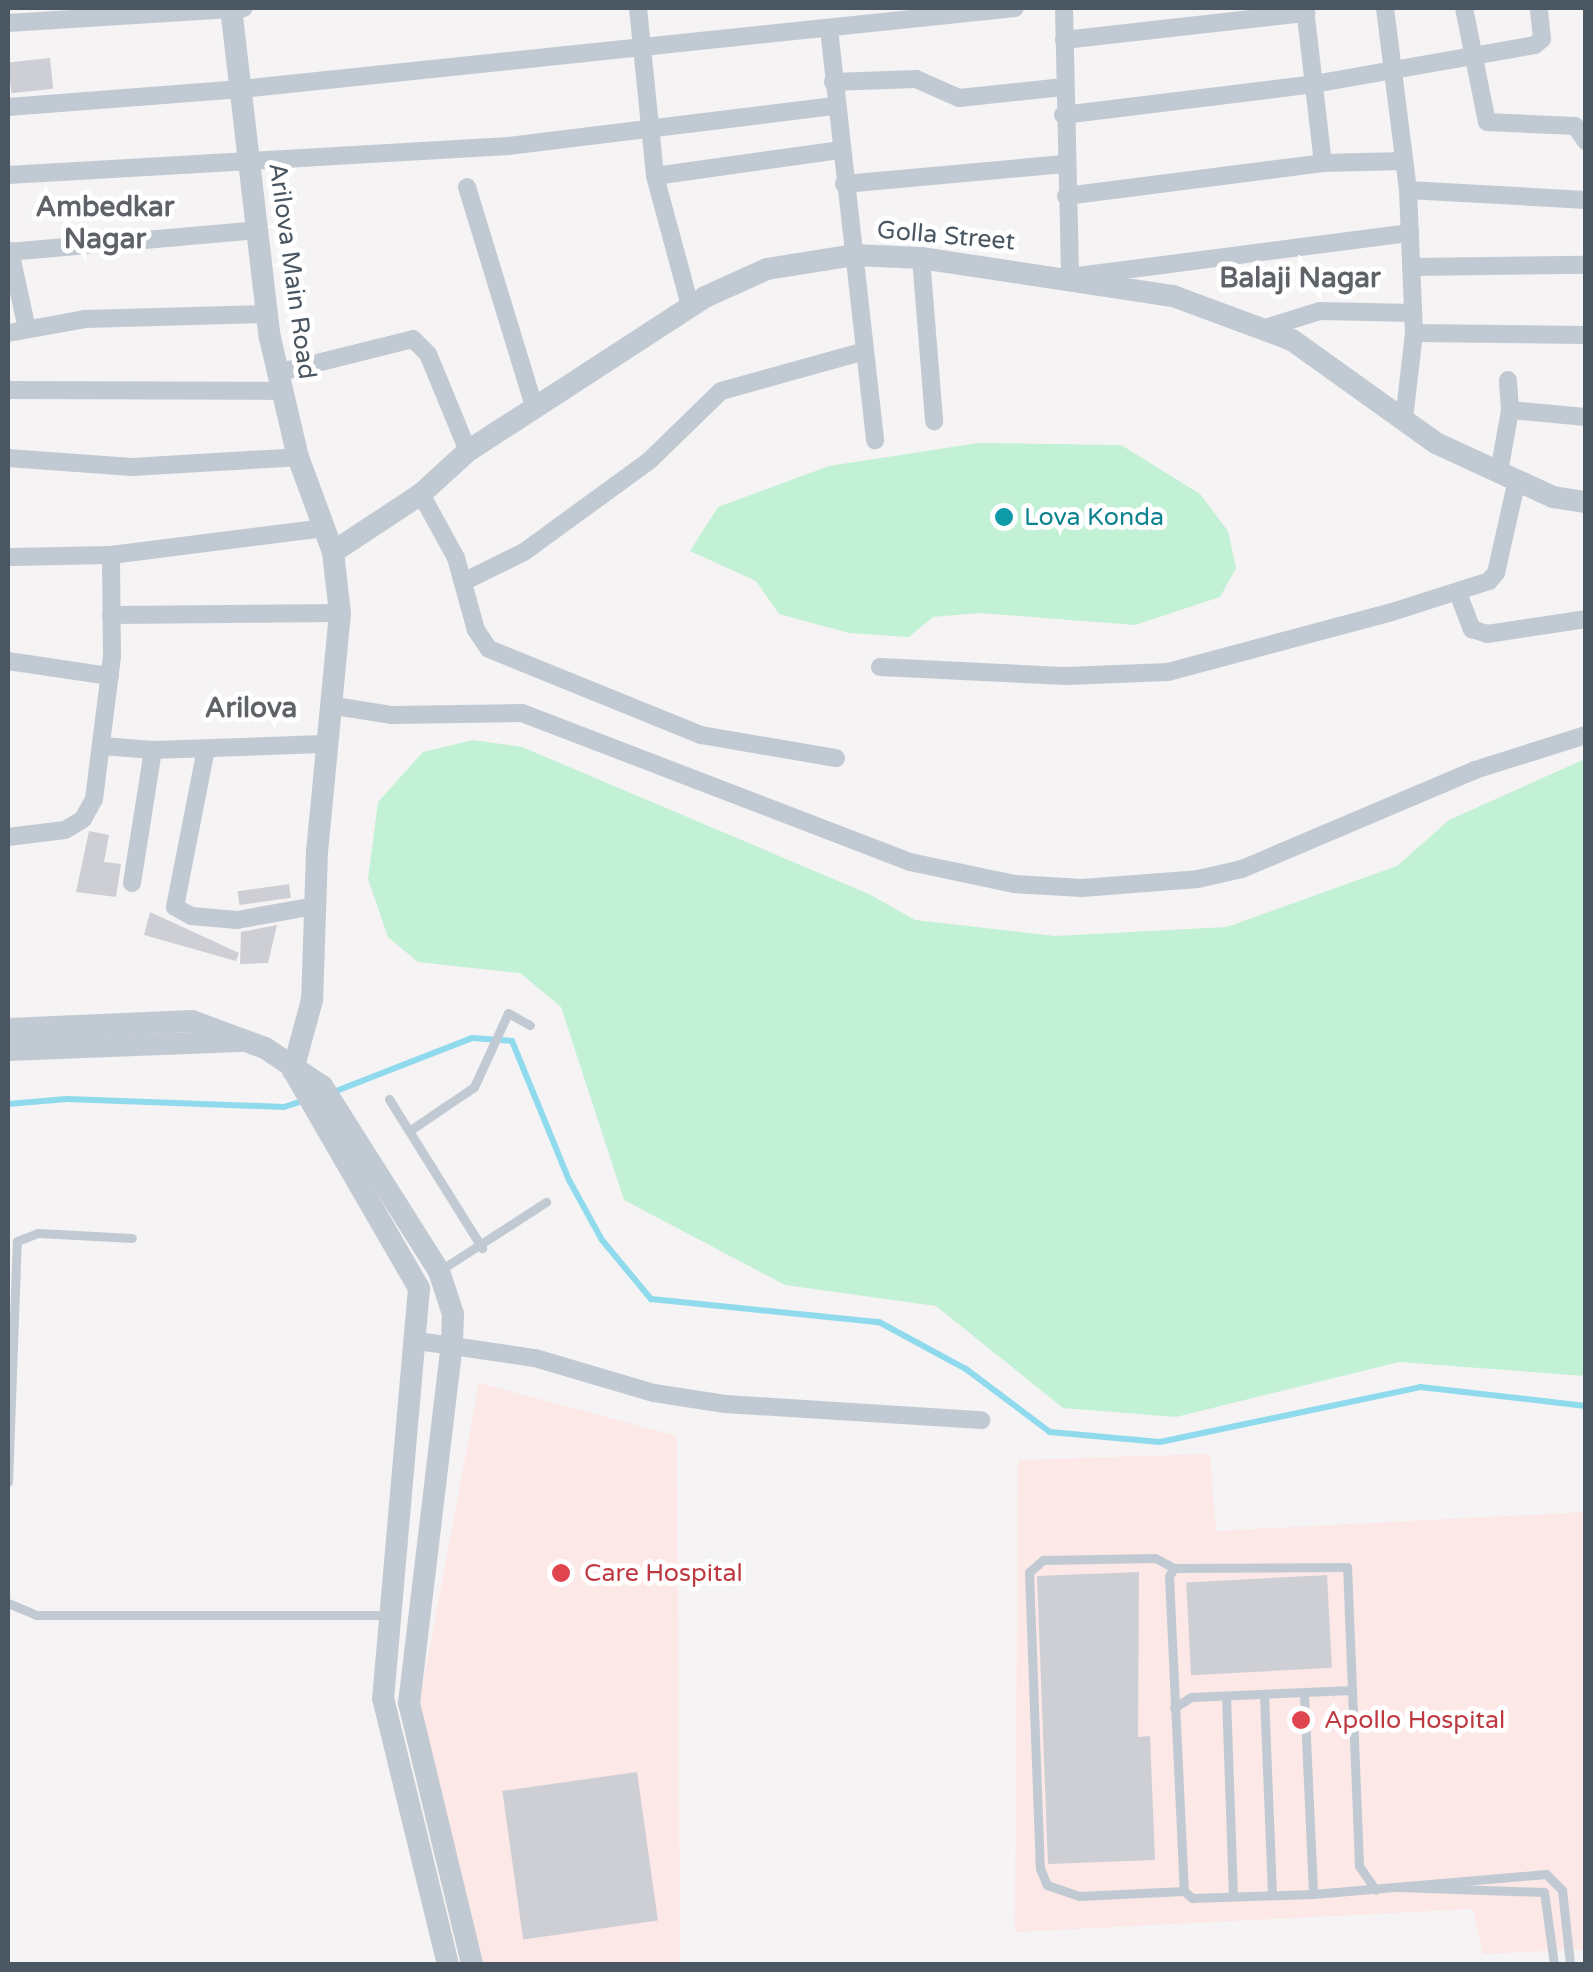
<!DOCTYPE html>
<style>
body{margin:0}
#map{position:relative;width:1593px;height:1972px;overflow:hidden;background:#f5f3f3;font-family:"Varela Round",sans-serif}
div>[style]{position:absolute}
.medical>*{inset:0;background:#fce8e6}
.green>*{inset:0;background:#c3f1d5}
.stream>*{height:6px;margin:-3px;padding:0 3px;transform-origin:3px;border-radius:3px;background:#90daee}
.building>*{inset:0;background:#cdcfd5;transform-origin:0 0}
.service>*{height:9px;margin:-4.5px;padding:0 4.5px;transform-origin:4.5px;border-radius:4.5px;background:#c1cad2}
.minor>*{height:18px;margin:-9px;padding:0 9px;transform-origin:9px;border-radius:9px;background:#c1cad2}
.tertiary>*{height:22px;margin:-11px;padding:0 11px;transform-origin:11px;border-radius:11px;background:#c1cad2}
.dots>*{width:28px;height:28px;translate:-50% -50%;box-sizing:border-box;border:5px solid #fff;border-radius:50%}
span{translate:-50% -50%;white-space:nowrap;text-align:center;line-height:1.15;-webkit-text-stroke:10px #fff;paint-order:stroke}
.street-label{font-size:25px;color:#4a5661}
.culture-label{font-size:25px;color:#0d838f}
.left{translate:0 -50%;text-align:left}
.health-label{font-size:25px;color:#be3a42}
.neighbourhood-label{font-size:28px;color:#5f6368;font-weight:700}
.frame{position:absolute;inset:0;border:10px solid #4a5661;pointer-events:none}
</style>
<div id="map">
<div class="medical">
<div style="clip-path:polygon(479px 1383px,677px 1436px,680px 1964px,483px 1964px,418px 1711px)"></div>
<div style="clip-path:polygon(1210px 1454px,1216px 1531px,1585px 1512px,1585px 1949px,1483px 1954px,1473px 1909px,1015px 1932px,1018px 1460px)"></div>
</div>
<div class="green">
<div style="clip-path:polygon(978px 443px,1121px 445px,1200px 494px,1228px 531px,1236px 568px,1220px 597px,1135px 625px,979px 613px,933px 617px,909px 637px,849px 633px,779px 614px,756px 581px,690px 551px,718px 507px,829px 466px)"></div>
<div style="clip-path:polygon(473px 740px,522px 747px,871px 895px,915px 920px,1055px 936px,1227px 927px,1397px 866px,1449px 820px,1585px 759px,1585px 1376px,1399px 1362px,1176px 1417px,1063px 1408px,936px 1306px,785px 1285px,624px 1200px,561px 1007px,520px 973px,418px 962px,388px 937px,368px 879px,378px 802px,423px 752px)"></div>
</div>
<div class="stream">
<div style="left:331px;top:1093px;width:151px;rotate:-21.3deg"></div>
<div style="left:472px;top:1038px;width:40px;rotate:4.3deg"></div>
<div style="left:512px;top:1041px;width:150px;rotate:67.7deg"></div>
<div style="left:569px;top:1180px;width:68px;rotate:61.2deg"></div>
<div style="left:602px;top:1240px;width:77px;rotate:50.3deg"></div>
<div style="left:651px;top:1299px;width:229px;rotate:5.8deg"></div>
<div style="left:879px;top:1322px;width:99px;rotate:28.4deg"></div>
<div style="left:966px;top:1369px;width:105px;rotate:36.9deg"></div>
<div style="left:1050px;top:1432px;width:110px;rotate:5.2deg"></div>
<div style="left:1160px;top:1442px;width:266px;rotate:-11.9deg"></div>
<div style="left:1420px;top:1387px;width:167px;rotate:6.5deg"></div>
<div style="left:8px;top:1104px;width:59px;rotate:-4.8deg"></div>
<div style="left:67px;top:1099px;width:217px;rotate:2.1deg"></div>
<div style="left:284px;top:1107px;width:22px;rotate:-18deg"></div>
</div>
<div class="building">
<div style="left:50px;top:58px;width:31px;height:42px;rotate:84deg"></div>
<div style="clip-path:polygon(89px 831px,109px 835px,104px 862px,121px 864px,116px 897px,76px 892px)"></div>
<div style="left:289px;top:884px;width:14px;height:52px;rotate:82deg"></div>
<div style="clip-path:polygon(150px 912px,239px 953px,236px 961px,144px 935px)"></div>
<div style="clip-path:polygon(277px 925px,268px 963px,240px 964px,241px 932px)"></div>
<div style="clip-path:polygon(1139px 1572px,1138px 1737px,1150px 1736px,1155px 1860px,1048px 1864px,1037px 1576px)"></div>
<div style="left:1327px;top:1575px;width:93px;height:141px;rotate:87deg"></div>
<div style="left:637px;top:1772px;width:150px;height:136px;rotate:82deg"></div>
</div>
<div class="service">
<div style="left:389px;top:1099px;width:176px;rotate:58deg"></div>
<div style="left:409px;top:1131px;width:78px;rotate:-34.1deg"></div>
<div style="left:474px;top:1087px;width:81px;rotate:-65.3deg"></div>
<div style="left:508px;top:1013px;width:25px;rotate:29deg"></div>
<div style="left:442px;top:1269px;width:124px;rotate:-32.8deg"></div>
<div style="left:8px;top:1482px;width:241px;rotate:-87.9deg"></div>
<div style="left:17px;top:1241px;width:22px;rotate:-21deg"></div>
<div style="left:38px;top:1233px;width:94px;rotate:3deg"></div>
<div style="left:1174px;top:1568px;width:21px;rotate:-152deg"></div>
<div style="left:1155px;top:1558px;width:112px;rotate:179deg"></div>
<div style="left:1043px;top:1560px;width:18px;rotate:139deg"></div>
<div style="left:1029px;top:1572px;width:296px;rotate:87.9deg"></div>
<div style="left:1040px;top:1868px;width:18px;rotate:68deg"></div>
<div style="left:1047px;top:1885px;width:34px;rotate:19deg"></div>
<div style="left:1079px;top:1896px;width:105px;rotate:-2.7deg"></div>
<div style="left:8px;top:1603px;width:30px;rotate:23deg"></div>
<div style="left:36px;top:1615px;width:353px"></div>
<div style="left:1352px;top:1690px;width:123px;rotate:-92.3deg"></div>
<div style="left:1347px;top:1567px;width:173px;rotate:179.7deg"></div>
<div style="left:1174px;top:1568px;width:9px;rotate:122deg"></div>
<div style="left:1169px;top:1576px;width:315px;rotate:87.3deg"></div>
<div style="left:1184px;top:1891px;width:11px;rotate:41deg"></div>
<div style="left:1192px;top:1898px;width:121px;rotate:-1.9deg"></div>
<div style="left:1313px;top:1894px;width:234px;rotate:-4.9deg"></div>
<div style="left:1546px;top:1874px;width:23px;rotate:45deg"></div>
<div style="left:1562px;top:1890px;width:74px;rotate:83.8deg"></div>
<div style="left:1304px;top:1694px;width:200px;rotate:87.4deg"></div>
<div style="left:1264px;top:1695px;width:199px;rotate:87.7deg"></div>
<div style="left:1226px;top:1696px;width:200px;rotate:88deg"></div>
<div style="left:1174px;top:1708px;width:20px;rotate:-33deg"></div>
<div style="left:1191px;top:1697px;width:161px;rotate:-2.5deg"></div>
<div style="left:1352px;top:1690px;width:176px;rotate:87.7deg"></div>
<div style="left:1359px;top:1866px;width:29px;rotate:55deg"></div>
<div style="left:1399px;top:1887px;width:145px;rotate:2deg"></div>
<div style="left:1544px;top:1892px;width:73px;rotate:82.1deg"></div>
</div>
<div class="minor">
<div style="left:638px;top:8px;width:169px;rotate:84.2deg"></div>
<div style="left:655px;top:176px;width:135px;rotate:74.9deg"></div>
<div style="left:1064px;top:8px;width:269px;rotate:88.7deg"></div>
<div style="left:1070px;top:277px;width:343px;rotate:-7.4deg"></div>
<div style="left:1305px;top:8px;width:156px;rotate:83.4deg"></div>
<div style="left:1385px;top:8px;width:183px;rotate:82.8deg"></div>
<div style="left:1408px;top:190px;width:143px;rotate:87.6deg"></div>
<div style="left:1414px;top:333px;width:88px;rotate:96.6deg"></div>
<div style="left:1464px;top:8px;width:116px;rotate:78.6deg"></div>
<div style="left:1487px;top:122px;width:88px;rotate:2.6deg"></div>
<div style="left:1575px;top:126px;width:19px;rotate:54deg"></div>
<div style="left:8px;top:23px;width:236px;rotate:-3.6deg"></div>
<div style="left:829px;top:29px;width:414px;rotate:83.6deg"></div>
<div style="left:1064px;top:40px;width:244px;rotate:-6.4deg"></div>
<div style="left:833px;top:82px;width:83px;rotate:-2.1deg"></div>
<div style="left:916px;top:79px;width:47px;rotate:23.8deg"></div>
<div style="left:959px;top:98px;width:105px;rotate:-6deg"></div>
<div style="left:8px;top:107px;width:234px;rotate:-4.4deg"></div>
<div style="left:241px;top:89px;width:778px;rotate:-5.97deg"></div>
<div style="left:1063px;top:115px;width:253px;rotate:-7deg"></div>
<div style="left:1314px;top:84px;width:224px;rotate:-10deg"></div>
<div style="left:1535px;top:45px;width:9px;rotate:-41deg"></div>
<div style="left:1542px;top:39px;width:31px;rotate:-96deg"></div>
<div style="left:8px;top:175px;width:501px;rotate:-3.32deg"></div>
<div style="left:508px;top:146px;width:329px;rotate:-7deg"></div>
<div style="left:655px;top:176px;width:186px;rotate:-8deg"></div>
<div style="left:844px;top:184px;width:221px;rotate:-5.2deg"></div>
<div style="left:467px;top:187px;width:233px;rotate:73deg"></div>
<div style="left:1408px;top:190px;width:178px;rotate:3.2deg"></div>
<div style="left:1066px;top:196px;width:259px;rotate:-7.3deg"></div>
<div style="left:1323px;top:163px;width:81px;rotate:-1.4deg"></div>
<div style="left:10px;top:251px;width:80px;rotate:77.7deg"></div>
<div style="left:8px;top:252px;width:250px;rotate:-5deg"></div>
<div style="left:921px;top:258px;width:164px;rotate:85.4deg"></div>
<div style="left:1411px;top:267px;width:175px;rotate:-0.7deg"></div>
<div style="left:1262px;top:329px;width:61px;rotate:-17.2deg"></div>
<div style="left:1320px;top:311px;width:93px;rotate:1.2deg"></div>
<div style="left:8px;top:333px;width:78px;rotate:-10.3deg"></div>
<div style="left:85px;top:319px;width:182px;rotate:-1.6deg"></div>
<div style="left:1414px;top:333px;width:172px;rotate:0.7deg"></div>
<div style="left:277px;top:373px;width:140px;rotate:-14deg"></div>
<div style="left:413px;top:339px;width:21px;rotate:45deg"></div>
<div style="left:428px;top:354px;width:105px;rotate:67.6deg"></div>
<div style="left:8px;top:390px;width:272px;rotate:0.2deg"></div>
<div style="left:1510px;top:410px;width:76px;rotate:5.3deg"></div>
<div style="left:8px;top:458px;width:124px;rotate:4.2deg"></div>
<div style="left:132px;top:467px;width:166px;rotate:-3.4deg"></div>
<div style="left:1499px;top:472px;width:63px;rotate:-79.9deg"></div>
<div style="left:1510px;top:410px;width:30px;rotate:-94deg"></div>
<div style="left:421px;top:494px;width:73px;rotate:61.3deg"></div>
<div style="left:456px;top:558px;width:75px;rotate:74.5deg"></div>
<div style="left:476px;top:630px;width:23px;rotate:56deg"></div>
<div style="left:489px;top:649px;width:229px;rotate:22.1deg"></div>
<div style="left:701px;top:735px;width:137px;rotate:9.7deg"></div>
<div style="left:11px;top:557px;width:100px;rotate:-1.1deg"></div>
<div style="left:111px;top:555px;width:215px;rotate:-7.2deg"></div>
<div style="left:463px;top:582px;width:68px;rotate:-26.2deg"></div>
<div style="left:524px;top:552px;width:155px;rotate:-36.1deg"></div>
<div style="left:649px;top:461px;width:100px;rotate:-44.2deg"></div>
<div style="left:721px;top:391px;width:149px;rotate:-15.5deg"></div>
<div style="left:1458px;top:593px;width:39px;rotate:69deg"></div>
<div style="left:1472px;top:629px;width:16px;rotate:18deg"></div>
<div style="left:1487px;top:634px;width:100px;rotate:-8.6deg"></div>
<div style="left:111px;top:615px;width:229px;rotate:-0.5deg"></div>
<div style="left:8px;top:661px;width:103px;rotate:8.4deg"></div>
<div style="left:880px;top:667px;width:187px;rotate:2.8deg"></div>
<div style="left:1067px;top:676px;width:101px;rotate:-2.3deg"></div>
<div style="left:1168px;top:672px;width:232px;rotate:-15deg"></div>
<div style="left:1392px;top:612px;width:102px;rotate:-17.7deg"></div>
<div style="left:1489px;top:581px;width:11px;rotate:-49deg"></div>
<div style="left:1496px;top:573px;width:95px;rotate:-77.3deg"></div>
<div style="left:335px;top:706px;width:58px;rotate:9deg"></div>
<div style="left:392px;top:715px;width:130px;rotate:-0.9deg"></div>
<div style="left:522px;top:713px;width:416px;rotate:21deg"></div>
<div style="left:910px;top:862px;width:106px;rotate:11.9deg"></div>
<div style="left:1014px;top:884px;width:68px;rotate:3.4deg"></div>
<div style="left:1082px;top:888px;width:116px;rotate:-4.4deg"></div>
<div style="left:1198px;top:879px;width:45px;rotate:-12.8deg"></div>
<div style="left:1242px;top:869px;width:253px;rotate:-23deg"></div>
<div style="left:1475px;top:770px;width:116px;rotate:-17.5deg"></div>
<div style="left:102px;top:746px;width:51px;rotate:4.5deg"></div>
<div style="left:206px;top:749px;width:161px;rotate:101.1deg"></div>
<div style="left:175px;top:907px;width:18px;rotate:29deg"></div>
<div style="left:191px;top:916px;width:46px;rotate:5deg"></div>
<div style="left:237px;top:920px;width:79px;rotate:-10.2deg"></div>
<div style="left:8px;top:837px;width:57px;rotate:-7deg"></div>
<div style="left:65px;top:830px;width:21px;rotate:-31deg"></div>
<div style="left:83px;top:819px;width:23px;rotate:-61deg"></div>
<div style="left:94px;top:799px;width:144px;rotate:-82.8deg"></div>
<div style="left:112px;top:656px;width:101px;rotate:-90.6deg"></div>
<div style="left:132px;top:883px;width:135px;rotate:-81deg"></div>
<div style="left:153px;top:750px;width:176px;rotate:-2deg"></div>
<div style="left:418px;top:1341px;width:118px;rotate:8.3deg"></div>
<div style="left:535px;top:1358px;width:124px;rotate:16.4deg"></div>
<div style="left:654px;top:1393px;width:72px;rotate:8.8deg"></div>
<div style="left:725px;top:1404px;width:257px;rotate:3.6deg"></div>
</div>
<div class="tertiary">
<div style="left:231px;top:8px;width:332px;rotate:83.3deg"></div>
<div style="left:270px;top:338px;width:122px;rotate:76.8deg"></div>
<div style="left:298px;top:457px;width:101px;rotate:69.8deg"></div>
<div style="left:333px;top:552px;width:61px;rotate:83.5deg"></div>
<div style="left:340px;top:613px;width:240px;rotate:95.5deg"></div>
<div style="left:317px;top:852px;width:148px;rotate:91.9deg"></div>
<div style="left:312px;top:1000px;width:73px;rotate:105.2deg"></div>
<div style="left:293px;top:1070px;width:252px;rotate:60deg"></div>
<div style="left:419px;top:1288px;width:412px;rotate:95deg"></div>
<div style="left:383px;top:1698px;width:274px;rotate:76.3deg"></div>
<div style="left:333px;top:552px;width:105px;rotate:-33.4deg"></div>
<div style="left:421px;top:494px;width:64px;rotate:-42.5deg"></div>
<div style="left:468px;top:451px;width:283px;rotate:-33deg"></div>
<div style="left:705px;top:297px;width:68px;rotate:-24.3deg"></div>
<div style="left:767px;top:269px;width:88px;rotate:-9.1deg"></div>
<div style="left:854px;top:255px;width:67px;rotate:2.6deg"></div>
<div style="left:921px;top:258px;width:255px;rotate:8.6deg"></div>
<div style="left:1173px;top:296px;width:127px;rotate:20.3deg"></div>
<div style="left:1292px;top:340px;width:177px;rotate:35.6deg"></div>
<div style="left:1436px;top:443px;width:129px;rotate:24.8deg"></div>
<div style="left:1553px;top:497px;width:33px;rotate:9deg"></div>
<div style="left:8px;top:1029px;width:184px;rotate:-2.5deg"></div>
<div style="left:192px;top:1021px;width:78px;rotate:20.3deg"></div>
<div style="left:265px;top:1048px;width:69px;rotate:33.7deg"></div>
<div style="left:322px;top:1086px;width:219px;rotate:57.7deg"></div>
<div style="left:439px;top:1271px;width:45px;rotate:72deg"></div>
<div style="left:453px;top:1314px;width:29px;rotate:92deg"></div>
<div style="left:452px;top:1343px;width:363px;rotate:96.8deg"></div>
<div style="left:409px;top:1703px;width:268px;rotate:76.4deg"></div>
<div style="left:8px;top:1050px;width:231px;rotate:-2.2deg"></div>
</div>
<div class="dots">
<div style="left:1004px;top:517px;background:#0f9aa8"></div>
<div style="left:561px;top:1573px;background:#e0444e"></div>
<div style="left:1301px;top:1720px;background:#e0444e"></div>
</div>
<div class="street-label">
<span style="left:946px;top:236px;rotate:5deg">Golla Street</span>
<span style="left:292px;top:271px;rotate:82deg">Arilova Main Road</span>
</div>
<div class="culture-label">
<span class="left" style="left:1024px;top:517px">Lova Konda</span>
</div>
<div class="health-label">
<span class="left" style="left:584px;top:1573px">Care Hospital</span>
<span class="left" style="left:1324px;top:1720px">Apollo Hospital</span>
</div>
<div class="neighbourhood-label">
<span style="left:105px;top:223px">Ambedkar<br>Nagar</span>
<span style="left:1300px;top:278px">Balaji Nagar</span>
<span style="left:251px;top:708px">Arilova</span>
</div>
<div class="frame"></div>
</div>
